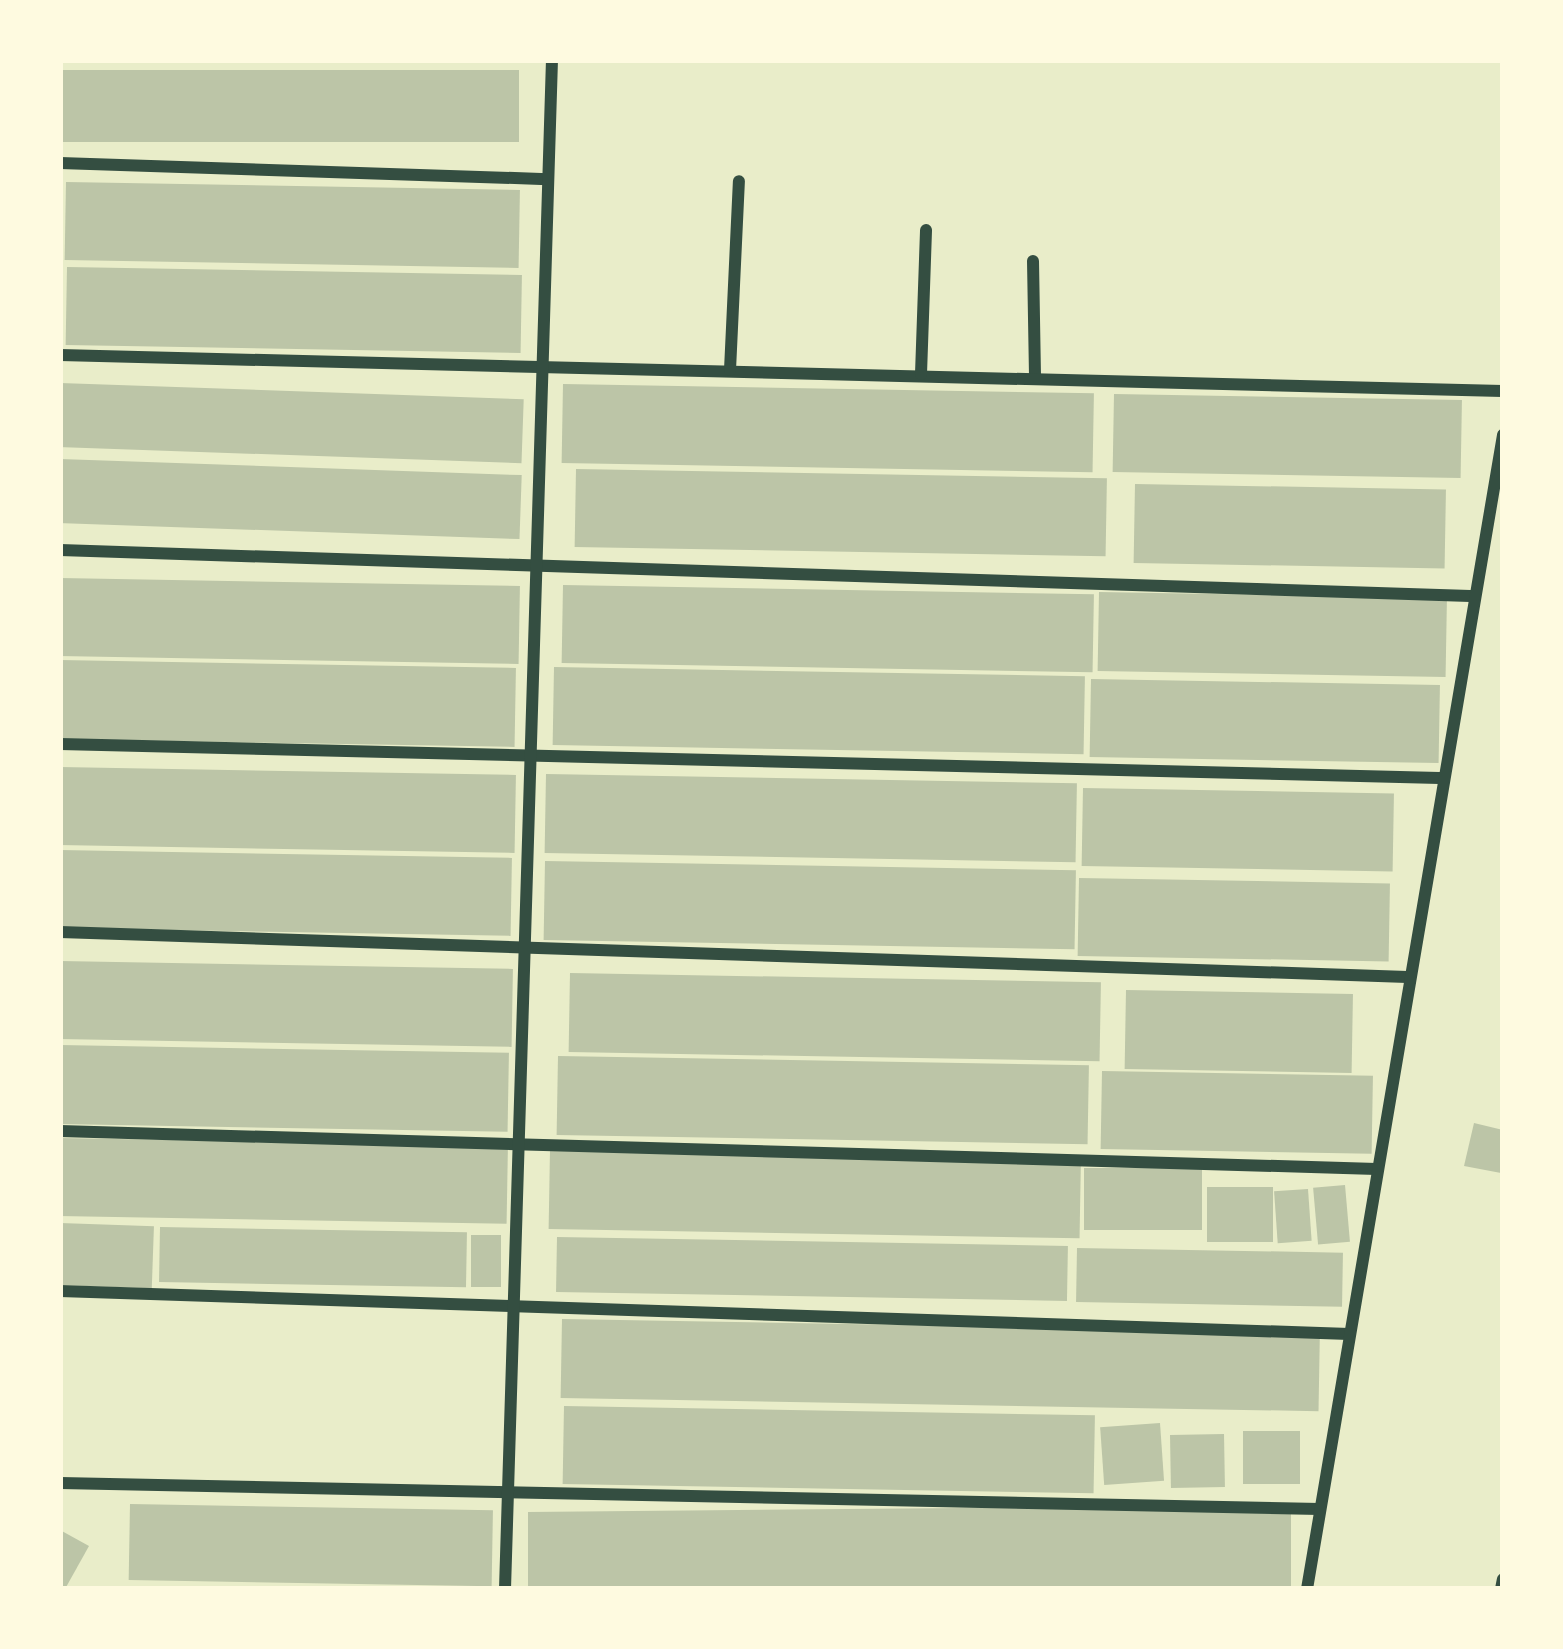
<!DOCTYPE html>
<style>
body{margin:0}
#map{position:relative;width:1563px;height:1649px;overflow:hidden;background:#e9edc9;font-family:"Golos Text",sans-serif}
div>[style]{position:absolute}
.building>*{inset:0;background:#bcc5a7;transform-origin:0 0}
.minor>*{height:12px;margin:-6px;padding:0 6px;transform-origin:6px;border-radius:6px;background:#344e41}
span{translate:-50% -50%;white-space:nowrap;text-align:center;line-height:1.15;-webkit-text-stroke:12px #fefae0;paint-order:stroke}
.frame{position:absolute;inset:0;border:63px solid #fefae0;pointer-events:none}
</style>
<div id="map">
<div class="building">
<div style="left:60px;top:70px;width:459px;height:72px"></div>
<div style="left:66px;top:182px;width:454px;height:78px;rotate:1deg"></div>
<div style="left:67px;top:267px;width:455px;height:78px;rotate:1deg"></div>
<div style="left:60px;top:383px;width:464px;height:64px;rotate:2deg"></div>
<div style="left:563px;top:384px;width:531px;height:79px;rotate:1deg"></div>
<div style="left:1114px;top:394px;width:348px;height:78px;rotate:1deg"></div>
<div style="left:60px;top:459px;width:462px;height:64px;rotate:2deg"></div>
<div style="left:576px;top:469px;width:531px;height:78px;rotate:1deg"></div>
<div style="left:1135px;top:484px;width:311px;height:79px;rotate:1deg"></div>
<div style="left:60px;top:578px;width:460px;height:78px;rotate:1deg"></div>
<div style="left:563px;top:585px;width:531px;height:78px;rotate:1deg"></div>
<div style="left:1099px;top:592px;width:348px;height:79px;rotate:1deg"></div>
<div style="left:60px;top:660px;width:456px;height:79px;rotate:1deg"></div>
<div style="left:554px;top:667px;width:531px;height:78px;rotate:1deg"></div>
<div style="left:1091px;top:679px;width:349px;height:78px;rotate:1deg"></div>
<div style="left:60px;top:767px;width:456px;height:78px;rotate:1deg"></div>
<div style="left:546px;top:774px;width:531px;height:79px;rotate:1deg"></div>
<div style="left:1083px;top:788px;width:311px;height:78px;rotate:1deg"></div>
<div style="left:60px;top:850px;width:452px;height:78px;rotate:1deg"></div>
<div style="left:545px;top:861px;width:531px;height:79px;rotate:1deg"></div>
<div style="left:1079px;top:878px;width:311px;height:78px;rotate:1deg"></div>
<div style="left:60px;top:961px;width:453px;height:78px;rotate:1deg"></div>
<div style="left:570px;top:973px;width:531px;height:79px;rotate:1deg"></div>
<div style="left:1126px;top:990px;width:227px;height:79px;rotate:1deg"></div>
<div style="left:60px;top:1045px;width:449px;height:79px;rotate:1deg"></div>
<div style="left:558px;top:1056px;width:531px;height:79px;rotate:1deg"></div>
<div style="left:1102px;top:1071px;width:271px;height:78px;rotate:1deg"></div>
<div style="clip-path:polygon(1474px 1123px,1503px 1130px,1501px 1173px,1464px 1166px)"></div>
<div style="left:60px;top:1138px;width:448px;height:78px;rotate:1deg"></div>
<div style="left:550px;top:1150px;width:531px;height:79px;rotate:1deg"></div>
<div style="left:1202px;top:1168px;width:62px;height:118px;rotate:90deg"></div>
<div style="left:1345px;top:1185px;width:57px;height:32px;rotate:85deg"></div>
<div style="left:1207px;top:1187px;width:66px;height:55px"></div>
<div style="left:1308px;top:1189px;width:52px;height:34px;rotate:86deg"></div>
<div style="left:60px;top:1223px;width:94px;height:62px;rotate:2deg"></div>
<div style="left:160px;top:1227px;width:307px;height:55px;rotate:1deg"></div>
<div style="left:471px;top:1235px;width:30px;height:52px"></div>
<div style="left:557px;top:1237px;width:511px;height:55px;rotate:1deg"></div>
<div style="left:1077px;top:1248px;width:266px;height:54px;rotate:1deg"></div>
<div style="left:562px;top:1319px;width:758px;height:79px;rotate:1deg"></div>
<div style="left:564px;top:1406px;width:531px;height:78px;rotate:1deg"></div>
<div style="left:1160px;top:1423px;width:58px;height:60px;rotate:86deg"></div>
<div style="left:1243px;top:1431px;width:57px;height:53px"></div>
<div style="left:1224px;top:1434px;width:53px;height:54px;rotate:89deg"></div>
<div style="left:130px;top:1504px;width:363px;height:76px;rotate:1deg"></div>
<div style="clip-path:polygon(1067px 1507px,1291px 1514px,1291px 1589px,528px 1588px,528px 1512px)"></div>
<div style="clip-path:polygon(60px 1530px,89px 1546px,65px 1589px,60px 1589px)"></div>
</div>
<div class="minor">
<div style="left:60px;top:163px;width:488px;rotate:1.9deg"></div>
<div style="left:1033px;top:261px;width:116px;rotate:89deg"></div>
<div style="left:60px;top:355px;width:1443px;rotate:1.43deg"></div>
<div style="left:730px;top:370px;width:189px;rotate:-87.3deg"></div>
<div style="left:921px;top:374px;width:144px;rotate:-88deg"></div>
<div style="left:60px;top:550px;width:1411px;rotate:1.87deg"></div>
<div style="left:60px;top:744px;width:1380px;rotate:1.41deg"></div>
<div style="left:60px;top:932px;width:1348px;rotate:1.91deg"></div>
<div style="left:60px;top:1131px;width:1317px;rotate:1.65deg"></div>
<div style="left:60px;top:1291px;width:1290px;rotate:1.91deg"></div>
<div style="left:60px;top:1483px;width:1260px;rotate:1.18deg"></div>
<div style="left:505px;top:1589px;width:1530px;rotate:-88.24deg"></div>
<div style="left:1307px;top:1589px;width:1171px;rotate:-80.36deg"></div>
<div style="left:1501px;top:1589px;width:10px;rotate:-79deg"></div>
</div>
<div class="frame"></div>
</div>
